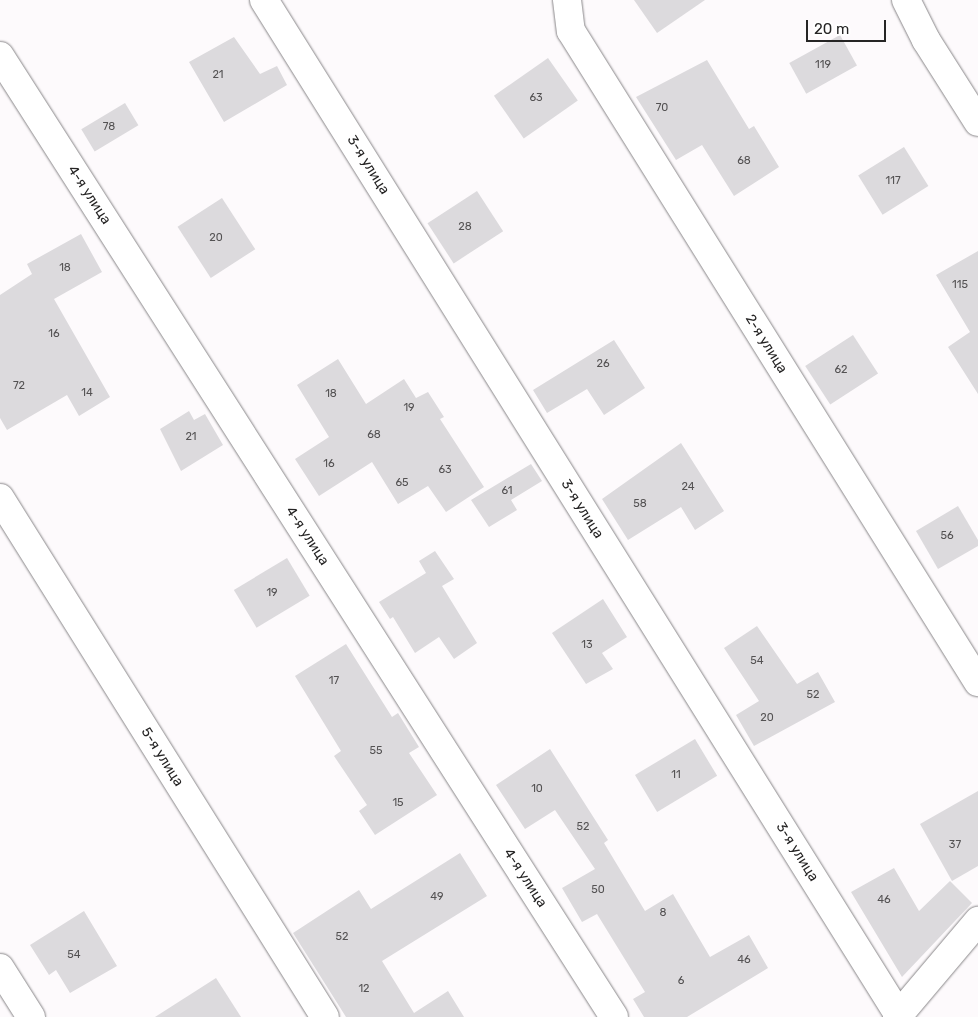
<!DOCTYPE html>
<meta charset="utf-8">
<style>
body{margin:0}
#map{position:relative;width:978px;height:1017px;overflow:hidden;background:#fdfafc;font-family:Rubik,sans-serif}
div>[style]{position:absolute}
.building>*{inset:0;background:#dcdadd;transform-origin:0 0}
.roads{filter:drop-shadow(0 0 1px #898789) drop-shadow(0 0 1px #898789)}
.minor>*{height:28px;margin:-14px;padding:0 14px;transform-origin:14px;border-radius:14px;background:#fff}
.tertiary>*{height:28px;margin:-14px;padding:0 14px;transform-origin:14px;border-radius:14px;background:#fff}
span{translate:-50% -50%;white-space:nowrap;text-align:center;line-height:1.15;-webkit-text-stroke:4px #fff;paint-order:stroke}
.number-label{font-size:11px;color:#545253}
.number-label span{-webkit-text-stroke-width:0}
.street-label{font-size:14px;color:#262525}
.scale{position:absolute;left:806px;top:20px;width:80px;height:22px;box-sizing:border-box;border:2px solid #262525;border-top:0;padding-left:6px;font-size:15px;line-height:18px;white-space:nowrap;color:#262525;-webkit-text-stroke:4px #fff;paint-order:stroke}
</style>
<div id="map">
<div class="building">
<div style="clip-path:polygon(634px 0,705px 0,657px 33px)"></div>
<div style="left:840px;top:35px;width:35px;height:58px;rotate:61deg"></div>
<div style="clip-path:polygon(234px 37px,260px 74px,277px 66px,287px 85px,224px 122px,189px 62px)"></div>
<div style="left:548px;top:58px;width:52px;height:66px;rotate:55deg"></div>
<div style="clip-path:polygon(707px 60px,749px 129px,754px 126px,779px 167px,734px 196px,702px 145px,676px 160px,636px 97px)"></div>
<div style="left:125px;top:103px;width:26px;height:51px;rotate:59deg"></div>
<div style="left:904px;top:147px;width:46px;height:54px;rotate:58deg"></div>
<div style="left:477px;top:191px;width:48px;height:59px;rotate:57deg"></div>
<div style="left:222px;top:198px;width:61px;height:53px;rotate:57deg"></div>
<div style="clip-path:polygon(81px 234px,102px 272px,54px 299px,110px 397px,79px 416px,67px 395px,7px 430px,0 418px,0 295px,32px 274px,27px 264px)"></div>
<div style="clip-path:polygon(978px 251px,978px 394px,948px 347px,970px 332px,936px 275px)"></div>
<div style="left:853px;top:335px;width:46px;height:57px;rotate:57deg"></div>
<div style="clip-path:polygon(614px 340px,645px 388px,604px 415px,587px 389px,547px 413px,533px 390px)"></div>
<div style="clip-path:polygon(338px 359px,366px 404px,404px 379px,416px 398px,428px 392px,444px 417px,440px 419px,484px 487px,446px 512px,428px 486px,398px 504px,372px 462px,319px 496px,295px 459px,329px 437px,297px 385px)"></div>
<div style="clip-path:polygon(189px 411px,194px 420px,205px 414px,223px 445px,181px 471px,160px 429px)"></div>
<div style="clip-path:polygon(681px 443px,724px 511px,695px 530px,681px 507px,628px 540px,602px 499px)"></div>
<div style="clip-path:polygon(531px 464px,542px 481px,511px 500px,517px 510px,489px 527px,471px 500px)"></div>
<div style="clip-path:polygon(958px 506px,978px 540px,978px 546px,938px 569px,916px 531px)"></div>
<div style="clip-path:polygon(435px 551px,454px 579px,442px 586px,477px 643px,454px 659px,439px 637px,415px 653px,393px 617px,390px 619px,379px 602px,426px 573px,419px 561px)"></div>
<div style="left:287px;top:558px;width:44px;height:62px;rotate:59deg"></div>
<div style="clip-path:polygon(603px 599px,627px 637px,602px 653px,613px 669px,586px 684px,552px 633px)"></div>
<div style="clip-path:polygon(757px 626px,797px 684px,818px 672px,835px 702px,754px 746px,736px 715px,759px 701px,724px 648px)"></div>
<div style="clip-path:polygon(346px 644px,392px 717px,398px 713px,419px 747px,409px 753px,437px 795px,375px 835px,359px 811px,367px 805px,334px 756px,341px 751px,295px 676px)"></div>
<div style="left:695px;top:739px;width:43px;height:70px;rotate:59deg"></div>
<div style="clip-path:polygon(550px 749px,608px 840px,604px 843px,645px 911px,673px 894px,710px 957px,749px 935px,768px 968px,687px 1017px,644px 1017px,633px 999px,645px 992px,597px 914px,582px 922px,562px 888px,595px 869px,555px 810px,525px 829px,496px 785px)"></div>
<div style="clip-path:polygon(978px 791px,978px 866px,952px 881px,920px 824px)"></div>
<div style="clip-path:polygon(460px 853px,487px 896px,382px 961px,414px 1013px,448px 991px,464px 1017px,346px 1017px,293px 933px,359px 890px,371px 909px)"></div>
<div style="clip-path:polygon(894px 868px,919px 911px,950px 881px,972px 903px,902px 977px,851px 892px)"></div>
<div style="clip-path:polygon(84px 911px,117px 966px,70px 993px,56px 970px,49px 975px,30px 945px)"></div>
<div style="clip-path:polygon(216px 978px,241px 1017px,155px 1017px)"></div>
</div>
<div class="roads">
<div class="minor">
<div style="left:264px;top:0;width:1199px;rotate:57.98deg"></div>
<div style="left:567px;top:0;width:31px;rotate:83deg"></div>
<div style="left:571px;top:31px;width:768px;rotate:57.99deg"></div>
<div style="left:0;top:56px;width:1140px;rotate:57.42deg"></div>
<div style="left:0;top:498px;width:612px;rotate:57.95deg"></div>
<div style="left:0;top:968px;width:58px;rotate:57.7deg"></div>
<div style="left:897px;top:1017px;width:126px;rotate:-49.8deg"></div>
</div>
<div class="tertiary">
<div style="left:906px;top:0;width:45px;rotate:63.4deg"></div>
<div style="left:926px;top:40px;width:97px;rotate:57.6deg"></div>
</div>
</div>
<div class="number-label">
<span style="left:823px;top:65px">119</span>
<span style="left:218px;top:75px">21</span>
<span style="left:536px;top:98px">63</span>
<span style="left:662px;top:108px">70</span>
<span style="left:109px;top:127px">78</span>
<span style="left:744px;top:161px">68</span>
<span style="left:893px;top:181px">117</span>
<span style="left:465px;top:227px">28</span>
<span style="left:216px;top:238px">20</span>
<span style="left:65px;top:268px">18</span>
<span style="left:960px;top:285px">115</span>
<span style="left:54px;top:334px">16</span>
<span style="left:603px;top:364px">26</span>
<span style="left:841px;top:370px">62</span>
<span style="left:19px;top:386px">72</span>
<span style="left:87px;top:393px">14</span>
<span style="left:331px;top:394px">18</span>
<span style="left:409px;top:408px">19</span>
<span style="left:374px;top:435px">68</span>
<span style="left:191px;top:437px">21</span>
<span style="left:329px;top:464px">16</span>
<span style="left:445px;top:470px">63</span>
<span style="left:402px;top:483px">65</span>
<span style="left:688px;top:487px">24</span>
<span style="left:507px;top:491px">61</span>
<span style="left:640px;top:504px">58</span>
<span style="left:947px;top:536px">56</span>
<span style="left:272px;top:593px">19</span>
<span style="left:587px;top:645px">13</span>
<span style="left:757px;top:661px">54</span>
<span style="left:334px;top:681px">17</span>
<span style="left:813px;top:695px">52</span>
<span style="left:767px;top:718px">20</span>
<span style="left:376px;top:751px">55</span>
<span style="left:676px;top:775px">11</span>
<span style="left:537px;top:789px">10</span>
<span style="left:398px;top:803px">15</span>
<span style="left:583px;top:827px">52</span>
<span style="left:955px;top:845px">37</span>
<span style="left:598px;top:890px">50</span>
<span style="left:437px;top:897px">49</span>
<span style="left:884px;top:900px">46</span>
<span style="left:663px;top:913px">8</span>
<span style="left:342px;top:937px">52</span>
<span style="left:74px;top:955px">54</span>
<span style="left:744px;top:960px">46</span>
<span style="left:681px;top:981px">6</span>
<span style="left:364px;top:989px">12</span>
</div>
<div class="street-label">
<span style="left:368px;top:165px;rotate:58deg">3-я улица</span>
<span style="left:89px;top:195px;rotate:57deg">4-я улица</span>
<span style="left:766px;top:344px;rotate:58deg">2-я улица</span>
<span style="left:582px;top:509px;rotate:58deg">3-я улица</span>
<span style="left:307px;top:536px;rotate:57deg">4-я улица</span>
<span style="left:162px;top:757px;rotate:58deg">5-я улица</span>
<span style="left:797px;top:852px;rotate:58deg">3-я улица</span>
<span style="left:525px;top:878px;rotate:57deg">4-я улица</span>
</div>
<div class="scale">20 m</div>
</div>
